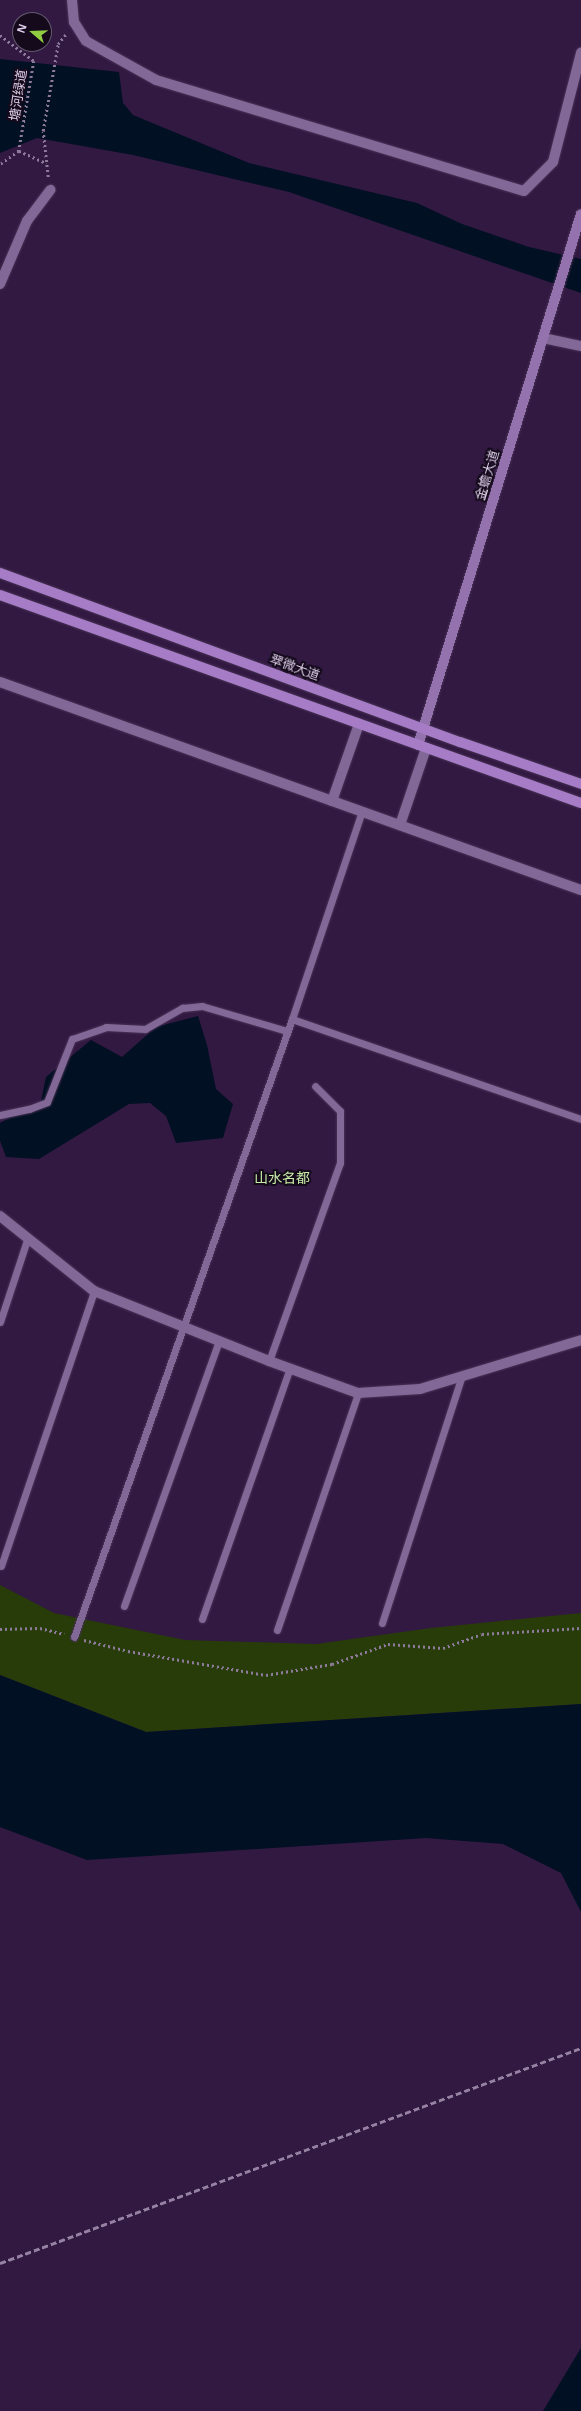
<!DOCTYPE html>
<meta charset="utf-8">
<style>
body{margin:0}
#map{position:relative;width:581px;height:2411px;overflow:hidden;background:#321942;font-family:"Noto Sans","Noto Sans SC",sans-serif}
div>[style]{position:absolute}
.green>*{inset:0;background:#273c09}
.water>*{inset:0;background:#011023}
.path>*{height:2.5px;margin-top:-1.25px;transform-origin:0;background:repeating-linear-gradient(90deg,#8e7b9c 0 2px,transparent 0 5px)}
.roads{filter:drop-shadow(0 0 1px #483356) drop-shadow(0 0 1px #483356)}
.lane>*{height:7px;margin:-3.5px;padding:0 3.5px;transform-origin:3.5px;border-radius:3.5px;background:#826897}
.street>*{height:10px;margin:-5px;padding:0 5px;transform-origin:5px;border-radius:5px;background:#826897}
.secondary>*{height:10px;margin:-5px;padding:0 5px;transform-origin:5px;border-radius:5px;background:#9472ae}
.primary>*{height:10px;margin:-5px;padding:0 5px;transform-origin:5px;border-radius:5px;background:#a57cc5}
.rail>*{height:3px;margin-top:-1.5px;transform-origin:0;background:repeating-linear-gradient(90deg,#9683a3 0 6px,transparent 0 9px)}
span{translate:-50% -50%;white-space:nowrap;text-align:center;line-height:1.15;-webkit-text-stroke:4px #140a1c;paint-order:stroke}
.street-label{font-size:13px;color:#ded0ea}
.neighbourhood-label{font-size:14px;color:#caeda7}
.north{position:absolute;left:12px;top:12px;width:40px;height:40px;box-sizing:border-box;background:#140a1c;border:1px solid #65596e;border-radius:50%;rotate:289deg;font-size:11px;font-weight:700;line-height:16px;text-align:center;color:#ded0ea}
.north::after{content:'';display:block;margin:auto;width:14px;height:18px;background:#91cd40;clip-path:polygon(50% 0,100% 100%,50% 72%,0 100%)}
</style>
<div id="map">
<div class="green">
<div style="clip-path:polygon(0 1585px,54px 1613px,185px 1640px,316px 1644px,431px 1628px,581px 1613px,581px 1704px,146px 1732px,0 1675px)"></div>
</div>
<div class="water">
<div style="clip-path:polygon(0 59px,119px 72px,123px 103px,133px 115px,249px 163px,417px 203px,462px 224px,529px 247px,581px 259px,581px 293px,289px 192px,133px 155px,37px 138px,0 153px)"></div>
<div style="clip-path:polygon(198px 1016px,207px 1045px,216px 1089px,233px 1104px,223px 1138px,176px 1143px,166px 1116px,150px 1103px,129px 1104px,39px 1159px,6px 1157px,0 1141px,0 1123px,41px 1101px,46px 1077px,91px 1040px,122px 1057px,156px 1027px)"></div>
<div style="clip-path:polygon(0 1675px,146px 1732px,581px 1704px,581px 1912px,561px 1873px,503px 1844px,426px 1838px,87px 1860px,0 1827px)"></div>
<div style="clip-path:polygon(581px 2348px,581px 2411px,543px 2411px)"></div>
</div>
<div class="path">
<div style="left:0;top:35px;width:43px;rotate:37.4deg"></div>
<div style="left:34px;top:61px;width:91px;rotate:99.5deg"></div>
<div style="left:19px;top:151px;width:24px;rotate:144deg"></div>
<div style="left:19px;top:151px;width:30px;rotate:24deg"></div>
<div style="left:48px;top:177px;width:46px;rotate:-96.2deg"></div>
<div style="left:43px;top:131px;width:88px;rotate:-80.2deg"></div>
<div style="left:58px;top:44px;width:14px;rotate:-51deg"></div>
<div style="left:0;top:1629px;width:40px;rotate:-1.4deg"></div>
<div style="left:40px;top:1628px;width:25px;rotate:14deg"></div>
<div style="left:84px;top:1640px;width:45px;rotate:14deg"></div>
<div style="left:128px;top:1651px;width:140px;rotate:9.9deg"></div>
<div style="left:266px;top:1675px;width:67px;rotate:-9.5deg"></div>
<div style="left:332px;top:1664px;width:59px;rotate:-19.7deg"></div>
<div style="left:388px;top:1644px;width:55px;rotate:4.2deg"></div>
<div style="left:443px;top:1648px;width:41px;rotate:-19.7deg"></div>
<div style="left:482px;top:1634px;width:99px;rotate:-3.5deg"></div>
</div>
<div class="roads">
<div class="lane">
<div style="left:362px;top:811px;width:219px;rotate:108.6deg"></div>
<div style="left:292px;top:1019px;width:306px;rotate:19.1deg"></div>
<div style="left:0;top:1115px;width:30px;rotate:-12deg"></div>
<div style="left:29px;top:1109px;width:19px;rotate:-21deg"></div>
<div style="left:47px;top:1102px;width:68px;rotate:-68.4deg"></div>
<div style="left:72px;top:1039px;width:36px;rotate:-19deg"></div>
<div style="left:106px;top:1027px;width:39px;rotate:3deg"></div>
<div style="left:145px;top:1029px;width:43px;rotate:-29.6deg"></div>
<div style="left:182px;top:1008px;width:20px;rotate:-6deg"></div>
<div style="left:202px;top:1006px;width:89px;rotate:16.4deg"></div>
<div style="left:0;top:1322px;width:86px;rotate:-71.8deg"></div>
<div style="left:269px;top:1361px;width:210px;rotate:-70.3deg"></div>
<div style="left:340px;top:1163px;width:52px;rotate:-90deg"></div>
<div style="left:340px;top:1111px;width:35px;rotate:-135deg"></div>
<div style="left:1px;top:1566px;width:290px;rotate:-71.3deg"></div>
<div style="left:124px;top:1606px;width:282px;rotate:-70.3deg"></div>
<div style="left:202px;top:1619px;width:266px;rotate:-70.7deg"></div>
<div style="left:382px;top:1623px;width:260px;rotate:-72.1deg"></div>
<div style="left:277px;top:1630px;width:250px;rotate:-71.1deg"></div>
<div style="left:74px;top:1637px;width:655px;rotate:-70.57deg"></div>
</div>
<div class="street">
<div style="left:72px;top:0;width:22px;rotate:85deg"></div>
<div style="left:74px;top:22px;width:22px;rotate:58deg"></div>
<div style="left:86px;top:41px;width:80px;rotate:29.1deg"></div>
<div style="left:156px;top:80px;width:384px;rotate:16.8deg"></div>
<div style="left:524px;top:191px;width:41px;rotate:-45deg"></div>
<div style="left:553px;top:162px;width:113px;rotate:-75.6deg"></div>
<div style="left:0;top:284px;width:69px;rotate:-66.8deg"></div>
<div style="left:27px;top:221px;width:39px;rotate:-53deg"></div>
<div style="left:543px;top:338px;width:39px;rotate:12deg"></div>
<div style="left:0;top:682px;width:617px;rotate:19.7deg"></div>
<div style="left:332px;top:801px;width:82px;rotate:-70.7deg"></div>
<div style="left:400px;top:825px;width:81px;rotate:-71.3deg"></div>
<div style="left:0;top:1216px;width:120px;rotate:38.6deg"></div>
<div style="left:94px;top:1291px;width:188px;rotate:21.8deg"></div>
<div style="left:269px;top:1361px;width:95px;rotate:19.8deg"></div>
<div style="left:358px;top:1393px;width:62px;rotate:-3.7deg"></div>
<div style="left:420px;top:1389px;width:168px;rotate:-16.9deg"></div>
</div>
<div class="secondary">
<div style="left:418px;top:745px;width:555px;rotate:-72.94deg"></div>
</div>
<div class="primary">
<div style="left:0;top:573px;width:490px;rotate:20.2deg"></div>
<div style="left:460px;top:742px;width:128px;rotate:19.1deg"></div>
<div style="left:0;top:595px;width:617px;rotate:19.7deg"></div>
</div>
</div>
<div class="rail">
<div style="left:0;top:2263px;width:620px;rotate:-20.31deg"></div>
</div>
<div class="street-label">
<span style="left:18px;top:95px;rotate:-81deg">塘河绿道</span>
<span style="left:487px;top:475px;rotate:-73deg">金蟾大道</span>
<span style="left:295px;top:667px;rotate:20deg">翠微大道</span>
</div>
<div class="neighbourhood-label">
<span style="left:282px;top:1178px">山水名都</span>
</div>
<div class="north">N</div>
</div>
